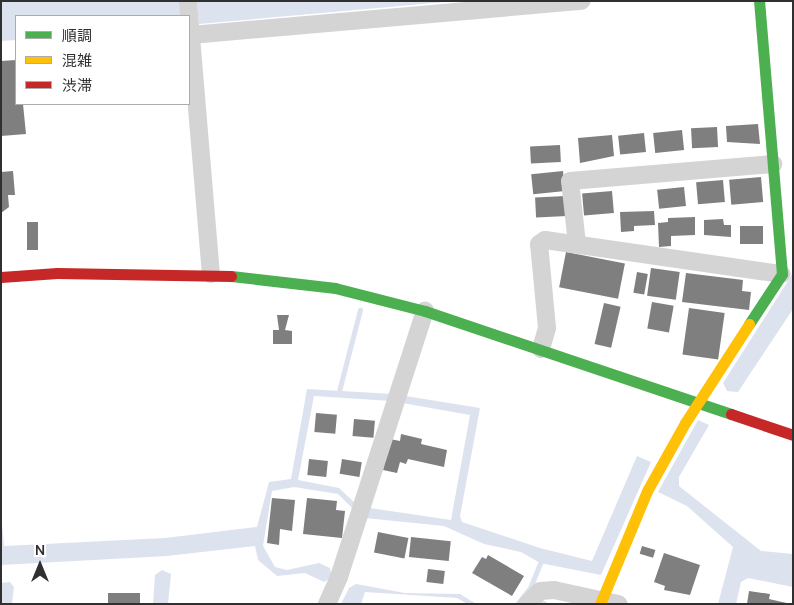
<!DOCTYPE html>
<meta charset="utf-8">
<style>
body{margin:0}
#map{position:relative;width:794px;height:605px;overflow:hidden;background:#fff;font-family:Manrope,"Noto Sans JP",sans-serif}
div>[style]{position:absolute}
.water>*{inset:0;background:#dde2ef}
.stream>*{height:5px;margin:-2.5px;padding:0 2.5px;transform-origin:2.5px;border-radius:2.5px;background:#dde2ef}
.building>*{inset:0;background:#7f7f7f;transform-origin:0 0}
.street>*{height:18px;margin:-9px;padding:0 9px;transform-origin:9px;border-radius:9px;background:#d4d4d4}
.fast>*{height:11px;margin:-5.5px;padding:0 5.5px;transform-origin:5.5px;border-radius:5.5px;background:#4caf50}
.slow>*{height:11px;margin:-5.5px;padding:0 5.5px;transform-origin:5.5px;border-radius:5.5px;background:#ffc107}
.jam>*{height:11px;margin:-5.5px;padding:0 5.5px;transform-origin:5.5px;border-radius:5.5px;background:#c62828}
span{translate:-50% -50%;white-space:nowrap;text-align:center;line-height:1.15;-webkit-text-stroke:5px #fff;paint-order:stroke}
.frame{position:absolute;inset:0;border:2px solid #303030;pointer-events:none}
.legend{position:absolute;left:15px;top:15px;width:175px;height:90px;box-sizing:border-box;background:#fff;border:1px solid #acacac;margin:0;padding:6px 9px;list-style:none;font-size:15px;color:#303030}
.legend li{display:flex;align-items:center;gap:10px;height:25px}
.legend b{width:25px;border:1px solid #acacac}
.north{position:absolute;left:15px;top:540px;width:50px;height:50px;-webkit-text-stroke:4px #fff;paint-order:stroke;rotate:0deg;font-size:14px;font-weight:700;line-height:20px;text-align:center;color:#303030}
.north::after{content:'';display:block;margin:auto;width:18px;height:22px;background:#303030;clip-path:polygon(50% 0,100% 100%,50% 72%,0 100%)}
</style>
<div id="map">
<div class="water">
<div style="clip-path:polygon(1px 1px,180px 1px,181px 16px,16px 16px,16px 40px,1px 41px)"></div>
<div style="clip-path:polygon(197px 1px,457px 1px,199px 24px)"></div>
<div style="clip-path:polygon(793px 273px,793px 309px,738px 392px,727px 391px,723px 383px)"></div>
<div style="clip-path:polygon(307px 389px,393px 394px,480px 408px,460px 516px,462px 522px,540px 548px,592px 561px,637px 456px,651px 462px,601px 575px,540px 563px,521px 552px,484px 544px,444px 526px,365px 518px,370px 508px,451px 520px,470px 415px,391px 401px,314px 396px,298px 480px,339px 488px,355px 503px,352px 508px,338px 494px,294px 487px,272px 491px,263px 546px,275px 567px,287px 570px,319px 563px,330px 568px,332px 577px,324px 582px,305px 573px,277px 576px,258px 560px,255px 546px,167px 556px,1px 565px,1px 513px,4px 546px,165px 538px,257px 527px,269px 482px,291px 479px)"></div>
<div style="clip-path:polygon(698px 420px,709px 425px,679px 477px,679px 486px,761px 551px,793px 554px,793px 587px,748px 578px,741px 582px,736px 604px,718px 604px,733px 547px,687px 506px,658px 492px)"></div>
<div style="clip-path:polygon(162px 570px,171px 574px,168px 604px,153px 604px,155px 575px)"></div>
<div style="clip-path:polygon(10px 582px,14px 587px,12px 604px,1px 604px,1px 583px)"></div>
<div style="clip-path:polygon(356px 584px,405px 593px,460px 594px,458px 598px,365px 592px,361px 604px,341px 604px,349px 588px)"></div>
</div>
<div class="stream">
<div style="left:339px;top:391px;width:84px;rotate:-75.5deg"></div>
<div style="left:459px;top:596px;width:15px;rotate:32deg"></div>
<div style="left:540px;top:601px;width:6px;rotate:31deg"></div>
<div style="left:517px;top:604px;width:21px;rotate:-51deg"></div>
<div style="left:530px;top:588px;width:27px;rotate:-68deg"></div>
</div>
<div class="building">
<div style="clip-path:polygon(16px 60px,16px 104px,23px 104px,26px 134px,1px 136px,1px 61px)"></div>
<div style="clip-path:polygon(758px 124px,760px 144px,727px 142px,726px 126px)"></div>
<div style="left:717px;top:127px;width:20px;height:26px;rotate:87deg"></div>
<div style="left:682px;top:130px;width:20px;height:29px;rotate:84deg"></div>
<div style="left:644px;top:133px;width:19px;height:26px;rotate:84deg"></div>
<div style="clip-path:polygon(612px 135px,614px 156px,580px 163px,578px 138px)"></div>
<div style="left:560px;top:145px;width:17px;height:30px;rotate:87deg"></div>
<div style="clip-path:polygon(13px 171px,15px 195px,8px 195px,9px 207px,1px 213px,1px 172px)"></div>
<div style="left:563px;top:171px;width:20px;height:32px;rotate:84deg"></div>
<div style="left:761px;top:177px;width:25px;height:32px;rotate:85deg"></div>
<div style="left:723px;top:180px;width:22px;height:27px;rotate:85deg"></div>
<div style="left:684px;top:187px;width:19px;height:27px;rotate:84deg"></div>
<div style="left:612px;top:191px;width:22px;height:30px;rotate:85deg"></div>
<div style="left:566px;top:196px;width:20px;height:31px;rotate:87deg"></div>
<div style="clip-path:polygon(654px 211px,655px 225px,634px 226px,634px 231px,621px 232px,620px 212px)"></div>
<div style="clip-path:polygon(695px 217px,695px 235px,671px 236px,671px 246px,659px 247px,658px 223px,668px 222px,668px 218px)"></div>
<div style="clip-path:polygon(723px 219px,724px 225px,731px 225px,731px 237px,704px 235px,704px 220px)"></div>
<div style="left:27px;top:222px;width:11px;height:28px"></div>
<div style="left:740px;top:226px;width:23px;height:18px"></div>
<div style="left:566px;top:252px;width:60px;height:36px;rotate:11deg"></div>
<div style="left:651px;top:268px;width:29px;height:28px;rotate:8deg"></div>
<div style="left:637px;top:272px;width:11px;height:21px;rotate:10deg"></div>
<div style="clip-path:polygon(686px 273px,743px 280px,742px 291px,751px 292px,749px 310px,682px 302px)"></div>
<div style="left:652px;top:302px;width:22px;height:27px;rotate:10deg"></div>
<div style="left:604px;top:303px;width:17px;height:42px;rotate:13deg"></div>
<div style="left:689px;top:308px;width:36px;height:47px;rotate:8deg"></div>
<div style="clip-path:polygon(277px 315px,289px 315px,285px 330px,292px 331px,292px 344px,273px 344px,273px 330px,279px 330px)"></div>
<div style="left:316px;top:413px;width:21px;height:19px;rotate:5deg"></div>
<div style="left:354px;top:419px;width:21px;height:17px;rotate:5deg"></div>
<div style="clip-path:polygon(401px 434px,422px 439px,421px 444px,447px 450px,444px 467px,408px 459px,406px 464px,400px 462px,397px 473px,383px 470px,390px 439px,400px 441px)"></div>
<div style="left:309px;top:459px;width:19px;height:16px;rotate:6deg"></div>
<div style="left:342px;top:459px;width:20px;height:15px;rotate:9deg"></div>
<div style="clip-path:polygon(272px 498px,295px 500px,292px 531px,280px 529px,279px 545px,267px 543px)"></div>
<div style="clip-path:polygon(307px 498px,337px 501px,336px 510px,345px 511px,342px 538px,303px 534px)"></div>
<div style="left:378px;top:532px;width:31px;height:21px;rotate:11deg"></div>
<div style="left:411px;top:537px;width:40px;height:20px;rotate:6deg"></div>
<div style="left:642px;top:546px;width:14px;height:8px;rotate:17deg"></div>
<div style="clip-path:polygon(664px 553px,700px 565px,690px 595px,664px 590px,665px 586px,654px 582px)"></div>
<div style="clip-path:polygon(488px 555px,524px 576px,512px 596px,472px 573px,482px 557px,486px 559px)"></div>
<div style="left:428px;top:569px;width:17px;height:13px;rotate:7deg"></div>
<div style="clip-path:polygon(749px 591px,770px 594px,769px 599px,791px 604px,747px 604px)"></div>
<div style="left:108px;top:593px;width:32px;height:11px"></div>
</div>
<div class="street">
<div style="left:188px;top:1px;width:274px;rotate:85.2deg"></div>
<div style="left:191px;top:35px;width:392px;rotate:-5deg"></div>
<div style="left:577px;top:244px;width:63px;rotate:-96.3deg"></div>
<div style="left:570px;top:181px;width:204px;rotate:-4.8deg"></div>
<div style="left:541px;top:349px;width:22px;rotate:-74deg"></div>
<div style="left:547px;top:328px;width:84px;rotate:-95.4deg"></div>
<div style="left:539px;top:244px;width:7px;rotate:-34deg"></div>
<div style="left:545px;top:240px;width:239px;rotate:8.2deg"></div>
<div style="left:327px;top:604px;width:30px;rotate:-66deg"></div>
<div style="left:339px;top:577px;width:280px;rotate:-72.1deg"></div>
<div style="left:527px;top:604px;width:18px;rotate:-45deg"></div>
<div style="left:540px;top:591px;width:14px;rotate:-4deg"></div>
<div style="left:554px;top:590px;width:66px;rotate:12.3deg"></div>
</div>
<div class="fast">
<div style="left:231px;top:276px;width:105px;rotate:6.6deg"></div>
<div style="left:335px;top:288px;width:93px;rotate:14.3deg"></div>
<div style="left:425px;top:311px;width:323px;rotate:18.6deg"></div>
<div style="left:749px;top:324px;width:60px;rotate:-56.6deg"></div>
<div style="left:782px;top:274px;width:274px;rotate:-94.8deg"></div>
</div>
<div class="slow">
<div style="left:600px;top:604px;width:122px;rotate:-67.4deg"></div>
<div style="left:647px;top:491px;width:78px;rotate:-60.8deg"></div>
<div style="left:685px;top:423px;width:118px;rotate:-57.1deg"></div>
</div>
<div class="jam">
<div style="left:1px;top:277px;width:56px;rotate:-4.1deg"></div>
<div style="left:57px;top:273px;width:174px;rotate:1deg"></div>
<div style="left:731px;top:414px;width:65px;rotate:18.7deg"></div>
</div>
<div class="frame"></div>
<ul class="legend">
<li><b style="height:6px;background:#4caf50"></b>順調</li>
<li><b style="height:6px;background:#ffc107"></b>混雑</li>
<li><b style="height:6px;background:#c62828"></b>渋滞</li>
</ul>
<div class="north">N</div>
</div>
